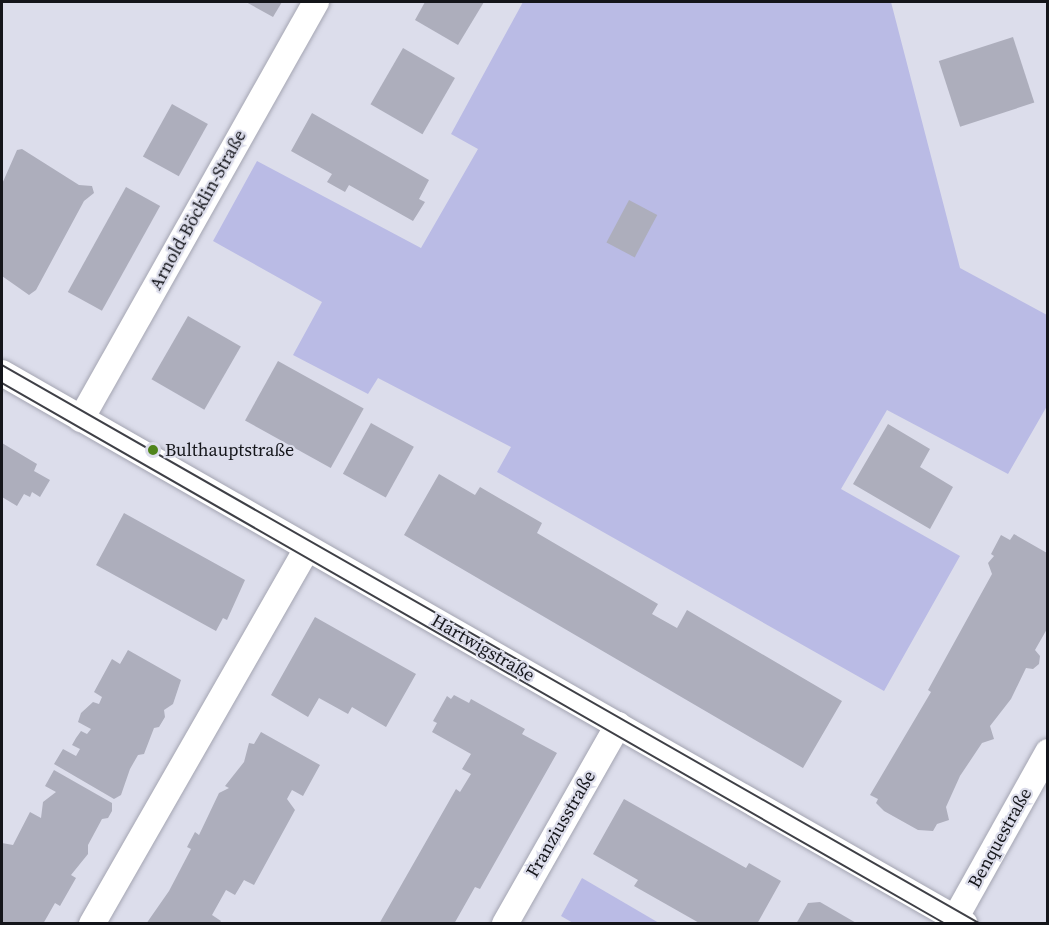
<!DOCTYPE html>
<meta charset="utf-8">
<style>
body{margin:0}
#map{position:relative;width:1049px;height:925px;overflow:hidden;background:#dcddeb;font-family:"Source Serif 4",serif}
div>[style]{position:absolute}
.green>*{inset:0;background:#babbe5}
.building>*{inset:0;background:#adaebc;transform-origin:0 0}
.roads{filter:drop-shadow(0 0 2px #a4a5b2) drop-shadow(0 0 2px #a4a5b2)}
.street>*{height:26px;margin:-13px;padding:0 13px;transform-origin:13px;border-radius:13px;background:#fff}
.tram>*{height:1.5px;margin:-0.75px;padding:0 0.75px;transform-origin:0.75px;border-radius:0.75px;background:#3f4047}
.dots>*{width:16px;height:16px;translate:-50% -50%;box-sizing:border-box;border:3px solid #dcddeb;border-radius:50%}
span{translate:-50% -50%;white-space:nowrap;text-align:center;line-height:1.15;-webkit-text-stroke:4.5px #dcddeb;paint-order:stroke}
.street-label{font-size:18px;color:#14151a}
.poi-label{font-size:18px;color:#14151a}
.left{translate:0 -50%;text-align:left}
.frame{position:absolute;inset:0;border:3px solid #14151a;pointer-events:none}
</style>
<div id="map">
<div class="green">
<div style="clip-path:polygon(523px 2px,891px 2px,960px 268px,1047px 315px,1047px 406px,1008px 474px,887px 410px,841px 489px,960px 556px,884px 691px,497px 472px,511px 447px,378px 378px,368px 394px,293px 355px,322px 302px,213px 241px,257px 161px,421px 248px,478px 149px,451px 134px)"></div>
<div style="clip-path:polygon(582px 878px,659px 923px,573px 923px,561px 916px)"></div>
</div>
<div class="building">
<div style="clip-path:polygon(246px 2px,282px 2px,273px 17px)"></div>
<div style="clip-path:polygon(425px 2px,484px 2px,458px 45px,415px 20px)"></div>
<div style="left:1013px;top:37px;width:69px;height:78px;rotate:72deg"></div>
<div style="left:403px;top:48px;width:60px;height:65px;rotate:30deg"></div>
<div style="left:172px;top:104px;width:41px;height:60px;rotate:29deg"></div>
<div style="clip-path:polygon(312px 113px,429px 180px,419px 199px,425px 202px,413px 221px,349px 185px,345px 192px,327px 182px,332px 174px,291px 151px)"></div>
<div style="clip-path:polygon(22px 149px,79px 185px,92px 186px,94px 193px,84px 201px,36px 290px,29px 295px,2px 276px,2px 184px,17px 150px)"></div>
<div style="left:126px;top:187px;width:39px;height:120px;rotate:29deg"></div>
<div style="left:629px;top:200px;width:32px;height:48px;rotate:28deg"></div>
<div style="left:188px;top:316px;width:61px;height:73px;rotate:30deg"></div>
<div style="left:278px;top:361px;width:98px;height:68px;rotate:29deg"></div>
<div style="left:371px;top:423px;width:49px;height:58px;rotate:29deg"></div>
<div style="clip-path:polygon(888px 424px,930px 449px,920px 467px,953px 487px,930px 529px,853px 484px)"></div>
<div style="clip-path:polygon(2px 443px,37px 464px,34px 471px,50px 480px,40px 497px,32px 492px,30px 497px,24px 494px,17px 506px,2px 497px)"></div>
<div style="clip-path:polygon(439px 474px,475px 495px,480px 487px,542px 523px,537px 533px,658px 604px,652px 614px,677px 628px,687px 610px,842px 701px,803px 768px,404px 535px)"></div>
<div style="clip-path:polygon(124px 513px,245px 580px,227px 620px,223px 618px,216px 631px,96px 565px)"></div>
<div style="clip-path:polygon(1014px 534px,1047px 553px,1047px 629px,1035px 650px,1040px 656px,1039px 664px,1033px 669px,1026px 668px,1011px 699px,990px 726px,994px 739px,982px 743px,960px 776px,946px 807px,949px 820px,937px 824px,933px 831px,918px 830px,884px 811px,876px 803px,878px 799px,870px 795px,931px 692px,928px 690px,992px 574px,988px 563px,994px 556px,991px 554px,1001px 535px,1010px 540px)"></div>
<div style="clip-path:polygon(315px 617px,416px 674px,386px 727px,352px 707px,348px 714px,319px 698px,308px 717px,271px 695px)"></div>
<div style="clip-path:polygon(128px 650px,181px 680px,173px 704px,164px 710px,165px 717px,159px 727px,154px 728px,144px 754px,138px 755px,130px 769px,121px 795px,114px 799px,54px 764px,63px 749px,76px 756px,80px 749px,72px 745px,76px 738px,81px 731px,87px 734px,91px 729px,78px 722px,81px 713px,93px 702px,99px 704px,102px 697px,94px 692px,112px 659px,120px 664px)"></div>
<div style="clip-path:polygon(454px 695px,469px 703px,471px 699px,525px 729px,522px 734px,557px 753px,480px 889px,475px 887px,454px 924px,379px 924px,456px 789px,460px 792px,471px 774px,462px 769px,471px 754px,432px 732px,437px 723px,433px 721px,447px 696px,451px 699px)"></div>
<div style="clip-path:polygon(261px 732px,320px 765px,303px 796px,292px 790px,287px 799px,295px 810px,254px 885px,244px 880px,235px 895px,226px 890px,212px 915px,221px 921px,219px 924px,146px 924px,169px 891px,191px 849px,187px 847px,195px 832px,199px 835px,219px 793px,229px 788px,225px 786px,244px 762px,249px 743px,254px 744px)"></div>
<div style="clip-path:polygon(54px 770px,112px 803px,112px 811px,108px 818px,102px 819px,88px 845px,88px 854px,71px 875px,76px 878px,60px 906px,55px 903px,43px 924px,2px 924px,2px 843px,13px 845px,30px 812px,41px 818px,43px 802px,56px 792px,45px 786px)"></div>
<div style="clip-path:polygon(624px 799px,746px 868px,749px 863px,781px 881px,757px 924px,701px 924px,634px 886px,638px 880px,593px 854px)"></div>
<div style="clip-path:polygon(820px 902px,858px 924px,796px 924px,808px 903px)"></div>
</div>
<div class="roads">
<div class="street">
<div style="left:2px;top:373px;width:1109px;rotate:29.78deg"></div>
<div style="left:81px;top:419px;width:479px;rotate:-60.6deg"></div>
<div style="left:92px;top:924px;width:433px;rotate:-60.2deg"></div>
<div style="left:505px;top:924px;width:229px;rotate:-60.4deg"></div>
<div style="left:952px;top:924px;width:197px;rotate:-60.8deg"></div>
</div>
</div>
<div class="tram">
<div style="left:2px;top:365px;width:1127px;rotate:29.73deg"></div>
<div style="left:2px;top:383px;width:1088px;rotate:29.82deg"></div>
</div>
<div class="dots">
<div style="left:153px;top:450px;background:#4f841b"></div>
</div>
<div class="street-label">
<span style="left:198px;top:210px;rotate:-61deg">Arnold-Böcklin-Straße</span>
<span style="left:483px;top:648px;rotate:30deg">Hartwigstraße</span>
<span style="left:561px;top:824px;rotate:-60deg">Franziusstraße</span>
<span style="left:1000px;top:838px;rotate:-61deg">Benquestraße</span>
</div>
<div class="poi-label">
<span class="left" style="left:165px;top:450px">Bulthauptstraße</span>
</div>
<div class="frame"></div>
</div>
